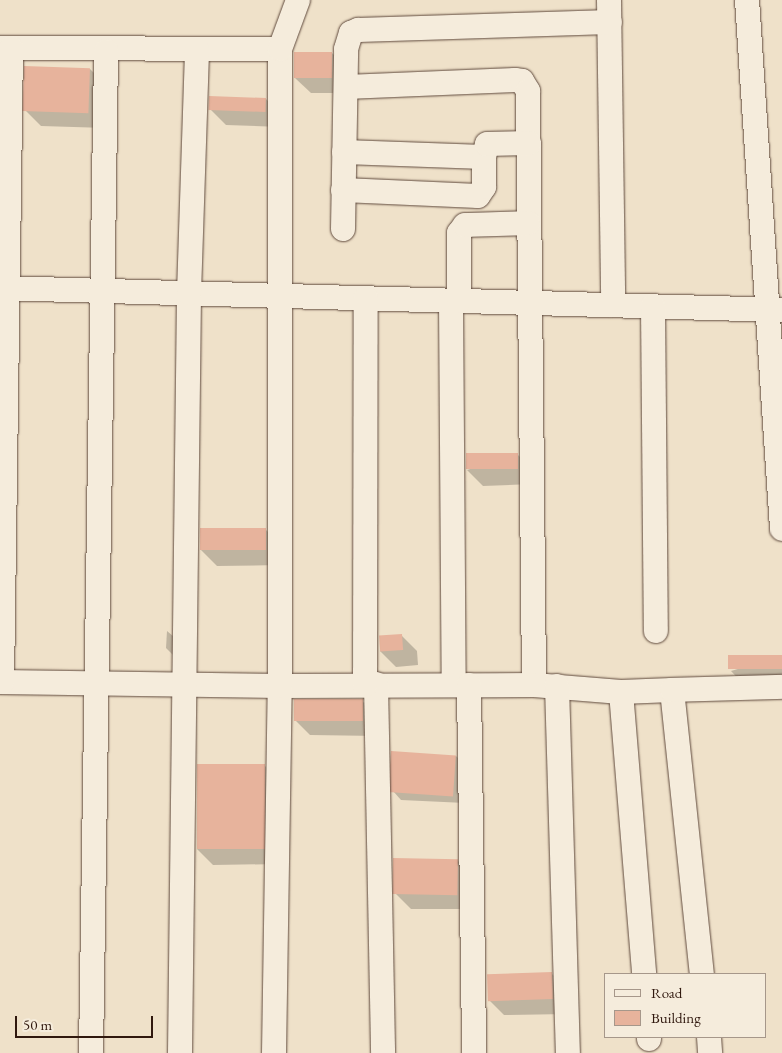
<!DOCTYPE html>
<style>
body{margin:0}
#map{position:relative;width:782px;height:1053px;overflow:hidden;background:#efe1c9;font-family:"EB Garamond",serif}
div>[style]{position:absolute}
.shadow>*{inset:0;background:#0003}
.building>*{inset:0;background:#e7b39c;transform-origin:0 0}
.roads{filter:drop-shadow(0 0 1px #604a3d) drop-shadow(0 0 1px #604a3d)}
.minor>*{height:24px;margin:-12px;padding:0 12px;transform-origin:12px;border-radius:12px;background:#f5ecdc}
span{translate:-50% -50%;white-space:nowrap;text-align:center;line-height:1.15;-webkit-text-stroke:4px #f5ecdc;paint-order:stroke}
.legend{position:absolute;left:604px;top:973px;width:162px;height:65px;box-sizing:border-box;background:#f5ecdc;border:1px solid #a6978a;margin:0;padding:6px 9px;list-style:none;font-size:15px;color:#30180e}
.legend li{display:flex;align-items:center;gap:10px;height:25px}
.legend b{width:25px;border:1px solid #a6978a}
.scale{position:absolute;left:15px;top:1016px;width:138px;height:22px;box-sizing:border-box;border:2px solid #30180e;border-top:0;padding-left:6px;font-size:15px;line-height:18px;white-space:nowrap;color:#30180e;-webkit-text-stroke:4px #f5ecdc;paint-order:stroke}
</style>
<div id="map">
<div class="shadow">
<div style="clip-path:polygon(332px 53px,347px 69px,347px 93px,311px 93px,295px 78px)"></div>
<div style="clip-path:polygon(90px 69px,106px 85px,106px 128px,41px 126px,25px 110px)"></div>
<div style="clip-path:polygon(266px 99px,281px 115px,281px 127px,226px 125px,210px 109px)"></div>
<div style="clip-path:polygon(517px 454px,533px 470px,533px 484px,483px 486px,467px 470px)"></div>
<div style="clip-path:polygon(266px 530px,281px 545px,281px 565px,217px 566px,201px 550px)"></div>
<div style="clip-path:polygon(167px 631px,186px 647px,182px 664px,166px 648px)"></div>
<div style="clip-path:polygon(401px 635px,417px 651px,418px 665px,396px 667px,380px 651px)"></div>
<div style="clip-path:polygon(782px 656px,782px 685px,746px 687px,731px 671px)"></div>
<div style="clip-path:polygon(362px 701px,378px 716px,378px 736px,310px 735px,294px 719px)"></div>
<div style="clip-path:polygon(456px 756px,464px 764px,465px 803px,401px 800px,393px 791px)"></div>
<div style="clip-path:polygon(264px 765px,280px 781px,279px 864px,213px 865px,197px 849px)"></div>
<div style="clip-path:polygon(457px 860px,473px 876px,473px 909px,411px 909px,395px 893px)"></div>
<div style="clip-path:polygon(551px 973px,567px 989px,568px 1014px,504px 1015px,488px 999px)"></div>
</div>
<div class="building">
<div style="left:332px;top:52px;width:26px;height:38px;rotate:90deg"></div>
<div style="left:24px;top:66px;width:66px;height:45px;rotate:2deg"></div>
<div style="left:209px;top:96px;width:57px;height:14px;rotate:2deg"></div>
<div style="left:518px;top:453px;width:16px;height:52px;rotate:90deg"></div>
<div style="left:200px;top:528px;width:66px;height:22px"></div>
<div style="left:402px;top:634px;width:16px;height:23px;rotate:86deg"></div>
<div style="left:782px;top:655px;width:14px;height:54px;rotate:90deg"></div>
<div style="left:363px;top:699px;width:22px;height:69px;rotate:90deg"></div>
<div style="left:391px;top:751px;width:65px;height:41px;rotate:4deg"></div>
<div style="left:197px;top:764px;width:68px;height:85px"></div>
<div style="left:393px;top:858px;width:65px;height:36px;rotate:1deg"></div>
<div style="left:552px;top:972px;width:27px;height:65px;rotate:88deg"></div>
</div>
<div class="roads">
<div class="minor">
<div style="left:609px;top:0;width:305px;rotate:89.2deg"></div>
<div style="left:747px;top:0;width:530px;rotate:86.21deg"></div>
<div style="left:0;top:48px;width:280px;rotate:0.2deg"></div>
<div style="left:346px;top:87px;width:169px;rotate:-2.4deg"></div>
<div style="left:515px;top:80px;width:7px;rotate:8deg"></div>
<div style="left:522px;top:81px;width:12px;rotate:59deg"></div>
<div style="left:528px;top:91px;width:594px;rotate:89.42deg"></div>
<div style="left:344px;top:152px;width:140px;rotate:2deg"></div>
<div style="left:343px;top:190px;width:135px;rotate:2.5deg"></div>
<div style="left:478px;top:196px;width:11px;rotate:-56deg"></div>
<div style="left:484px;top:187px;width:30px;rotate:-90deg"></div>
<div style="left:484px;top:157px;width:13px;rotate:-77deg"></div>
<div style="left:487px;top:144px;width:42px;rotate:-1.4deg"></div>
<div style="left:343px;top:229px;width:180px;rotate:-89deg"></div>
<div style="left:346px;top:49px;width:17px;rotate:-73deg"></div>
<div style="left:351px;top:33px;width:8px;rotate:-23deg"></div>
<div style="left:358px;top:30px;width:252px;rotate:-1.8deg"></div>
<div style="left:0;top:288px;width:782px;rotate:1.61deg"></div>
<div style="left:451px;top:300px;width:385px;rotate:89.6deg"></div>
<div style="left:459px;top:301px;width:68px;rotate:-90deg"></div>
<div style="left:459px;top:233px;width:10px;rotate:-53deg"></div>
<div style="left:465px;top:225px;width:63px;rotate:-1.8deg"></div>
<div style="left:653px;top:306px;width:325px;rotate:89.5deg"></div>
<div style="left:0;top:682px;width:280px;rotate:0.8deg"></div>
<div style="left:280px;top:686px;width:254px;rotate:-0.2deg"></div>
<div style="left:534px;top:685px;width:87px;rotate:4.6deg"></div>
<div style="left:621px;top:692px;width:51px;rotate:-2.2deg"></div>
<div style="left:672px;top:690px;width:286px;rotate:84deg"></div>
<div style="left:2px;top:682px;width:634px;rotate:-89.19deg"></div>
<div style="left:376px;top:684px;width:369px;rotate:88.9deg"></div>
<div style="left:365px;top:685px;width:387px;rotate:-89.9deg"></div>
<div style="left:469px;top:685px;width:368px;rotate:89.2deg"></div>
<div style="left:557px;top:686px;width:367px;rotate:88.3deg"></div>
<div style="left:672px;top:690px;width:110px;rotate:-1.6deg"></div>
<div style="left:621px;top:692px;width:283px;rotate:85.3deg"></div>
<div style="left:649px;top:1037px;width:2px;rotate:90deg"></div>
<div style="left:709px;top:1037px;width:16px;rotate:86deg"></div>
<div style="left:91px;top:1053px;width:1002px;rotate:-89.14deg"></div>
<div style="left:180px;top:1053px;width:760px;rotate:-89.32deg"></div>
<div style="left:189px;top:293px;width:243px;rotate:-88.1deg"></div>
<div style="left:274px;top:1053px;width:367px;rotate:-89.1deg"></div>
<div style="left:280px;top:686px;width:637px;rotate:-90deg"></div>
<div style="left:280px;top:49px;width:52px;rotate:-69.8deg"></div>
</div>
</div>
<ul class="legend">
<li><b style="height:6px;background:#f5ecdc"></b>Road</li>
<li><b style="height:14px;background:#e7b39c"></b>Building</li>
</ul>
<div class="scale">50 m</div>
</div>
